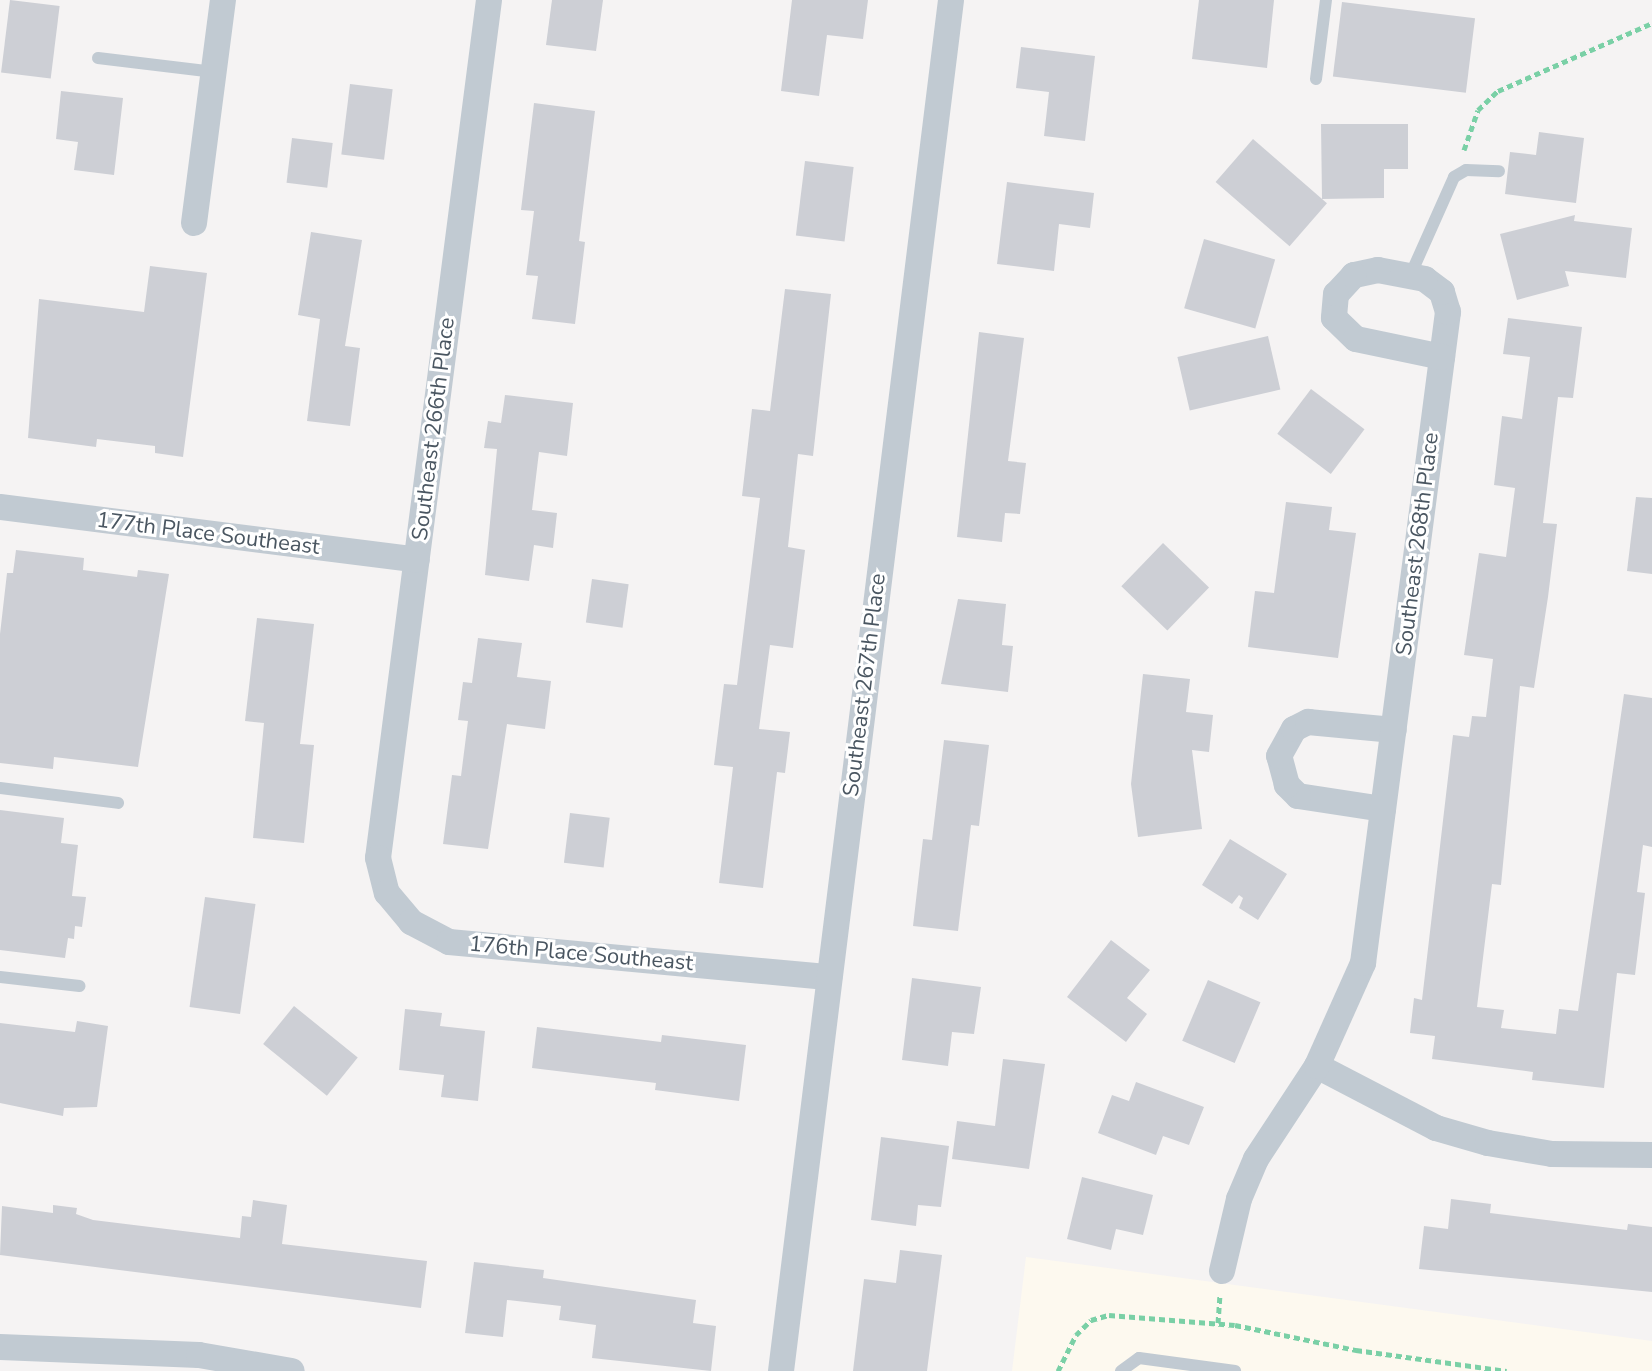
<!DOCTYPE html>
<style>
body{margin:0}
#map{position:relative;width:1652px;height:1371px;overflow:hidden;background:#f5f3f3;font-family:"Nunito Sans",sans-serif}
div>[style]{position:absolute}
.commercial>*{inset:0;background:#fdf9ef}
.building>*{inset:0;background:#cdcfd5;transform-origin:0 0}
.path>*{height:5px;margin-top:-2.5px;transform-origin:0;background:repeating-linear-gradient(90deg,#7ad0a6 0 6px,transparent 0 10px)}
.lane>*{height:12px;margin:-6px;padding:0 6px;transform-origin:6px;border-radius:6px;background:#c1cad2}
.street>*{height:26px;margin:-13px;padding:0 13px;transform-origin:13px;border-radius:13px;background:#c1cad2}
span{translate:-50% -50%;white-space:nowrap;text-align:center;line-height:1.15;-webkit-text-stroke:6px #fff;paint-order:stroke}
.street-label{font-size:22px;color:#4a5661}
</style>
<div id="map">
<div class="commercial">
<div style="clip-path:polygon(1026px 1257px,1652px 1341px,1652px 1371px,1012px 1371px)"></div>
</div>
<div class="building">
<div style="left:10px;top:0;width:50px;height:73px;rotate:7deg"></div>
<div style="clip-path:polygon(552px 0,603px 0,596px 51px,546px 45px)"></div>
<div style="clip-path:polygon(792px 0,868px 0,863px 39px,827px 35px,819px 96px,781px 91px)"></div>
<div style="clip-path:polygon(1199px 0,1274px 0,1267px 68px,1192px 59px)"></div>
<div style="left:1342px;top:2px;width:134px;height:75px;rotate:7deg"></div>
<div style="clip-path:polygon(1021px 47px,1095px 56px,1085px 141px,1044px 136px,1049px 92px,1016px 88px)"></div>
<div style="left:350px;top:84px;width:43px;height:71px;rotate:7deg"></div>
<div style="clip-path:polygon(61px 91px,123px 98px,114px 175px,74px 170px,78px 142px,56px 139px)"></div>
<div style="clip-path:polygon(534px 103px,595px 111px,579px 241px,585px 242px,575px 324px,532px 319px,538px 276px,526px 275px,534px 211px,521px 210px)"></div>
<div style="clip-path:polygon(1321px 124px,1408px 124px,1408px 169px,1384px 169px,1384px 198px,1322px 199px)"></div>
<div style="clip-path:polygon(1539px 132px,1584px 138px,1576px 203px,1505px 194px,1510px 152px,1536px 155px)"></div>
<div style="left:292px;top:138px;width:41px;height:45px;rotate:7deg"></div>
<div style="left:1253px;top:139px;width:98px;height:57px;rotate:41deg"></div>
<div style="left:805px;top:161px;width:49px;height:75px;rotate:7deg"></div>
<div style="clip-path:polygon(1007px 182px,1094px 193px,1090px 228px,1059px 224px,1054px 271px,997px 264px)"></div>
<div style="clip-path:polygon(1575px 215px,1574px 221px,1632px 228px,1626px 278px,1565px 271px,1569px 286px,1517px 300px,1500px 234px)"></div>
<div style="clip-path:polygon(311px 232px,362px 240px,345px 346px,360px 348px,350px 426px,307px 421px,320px 319px,298px 315px)"></div>
<div style="left:1204px;top:239px;width:74px;height:72px;rotate:16deg"></div>
<div style="clip-path:polygon(150px 266px,207px 273px,183px 457px,155px 453px,155px 446px,97px 439px,96px 447px,28px 438px,39px 299px,144px 312px)"></div>
<div style="clip-path:polygon(785px 289px,831px 294px,813px 456px,798px 454px,788px 547px,805px 550px,793px 648px,770px 645px,759px 729px,790px 732px,785px 773px,777px 772px,763px 888px,719px 883px,733px 767px,714px 765px,724px 684px,737px 685px,760px 498px,742px 496px,752px 409px,770px 411px)"></div>
<div style="clip-path:polygon(1508px 318px,1582px 327px,1573px 398px,1558px 397px,1543px 523px,1557px 524px,1548px 597px,1534px 688px,1520px 686px,1501px 885px,1492px 884px,1477px 1007px,1504px 1010px,1501px 1028px,1556px 1034px,1559px 1009px,1578px 1011px,1624px 694px,1652px 698px,1652px 847px,1643px 845px,1637px 892px,1645px 893px,1635px 975px,1617px 973px,1604px 1088px,1532px 1080px,1533px 1072px,1432px 1059px,1435px 1036px,1410px 1033px,1414px 998px,1422px 1000px,1453px 735px,1469px 737px,1472px 716px,1486px 717px,1493px 659px,1464px 655px,1479px 553px,1506px 557px,1515px 488px,1494px 485px,1502px 416px,1522px 419px,1530px 357px,1503px 354px)"></div>
<div style="clip-path:polygon(979px 332px,1024px 338px,1008px 461px,1026px 463px,1020px 514px,1005px 513px,1002px 542px,957px 537px)"></div>
<div style="left:1268px;top:336px;width:55px;height:93px;rotate:77deg"></div>
<div style="left:1311px;top:389px;width:67px;height:56px;rotate:37deg"></div>
<div style="clip-path:polygon(505px 395px,573px 403px,567px 456px,539px 452px,532px 510px,557px 513px,553px 548px,534px 545px,529px 581px,485px 575px,497px 449px,484px 448px,488px 421px,501px 423px)"></div>
<div style="clip-path:polygon(1636px 497px,1652px 498px,1652px 574px,1627px 571px)"></div>
<div style="clip-path:polygon(1286px 502px,1332px 507px,1329px 530px,1356px 533px,1338px 658px,1248px 647px,1255px 591px,1274px 593px)"></div>
<div style="left:1163px;top:543px;width:64px;height:60px;rotate:44deg"></div>
<div style="clip-path:polygon(16px 550px,84px 558px,83px 570px,137px 577px,138px 570px,169px 574px,138px 767px,54px 757px,53px 769px,0 763px,0 634px,7px 573px,13px 573px)"></div>
<div style="left:592px;top:579px;width:37px;height:44px;rotate:8deg"></div>
<div style="clip-path:polygon(958px 599px,1006px 604px,1002px 645px,1013px 646px,1008px 692px,941px 684px)"></div>
<div style="clip-path:polygon(257px 618px,314px 624px,300px 744px,314px 745px,304px 843px,253px 838px,264px 723px,245px 721px)"></div>
<div style="clip-path:polygon(478px 638px,522px 643px,517px 677px,551px 681px,545px 729px,507px 724px,488px 849px,443px 844px,452px 775px,461px 776px,468px 721px,458px 720px,463px 682px,472px 683px)"></div>
<div style="clip-path:polygon(1143px 674px,1190px 679px,1186px 712px,1213px 715px,1209px 752px,1192px 750px,1202px 829px,1138px 837px,1131px 784px)"></div>
<div style="clip-path:polygon(944px 740px,989px 745px,979px 826px,971px 825px,958px 931px,913px 926px,923px 839px,932px 840px)"></div>
<div style="clip-path:polygon(0 810px,64px 818px,61px 843px,78px 845px,72px 896px,86px 897px,82px 927px,75px 926px,74px 939px,68px 938px,65px 958px,0 950px)"></div>
<div style="left:570px;top:813px;width:40px;height:50px;rotate:7deg"></div>
<div style="clip-path:polygon(1230px 839px,1287px 874px,1258px 920px,1239px 908px,1243px 898px,1239px 895px,1232px 904px,1202px 885px)"></div>
<div style="left:205px;top:897px;width:51px;height:111px;rotate:8deg"></div>
<div style="clip-path:polygon(1111px 940px,1150px 970px,1127px 998px,1147px 1014px,1126px 1042px,1067px 997px)"></div>
<div style="clip-path:polygon(912px 978px,981px 987px,974px 1034px,952px 1032px,948px 1066px,902px 1060px)"></div>
<div style="left:1208px;top:980px;width:57px;height:66px;rotate:23deg"></div>
<div style="left:294px;top:1006px;width:82px;height:49px;rotate:39deg"></div>
<div style="clip-path:polygon(405px 1009px,442px 1013px,440px 1026px,485px 1031px,478px 1101px,441px 1097px,444px 1075px,399px 1070px)"></div>
<div style="clip-path:polygon(77px 1021px,108px 1026px,97px 1107px,64px 1108px,63px 1116px,0 1103px,0 1023px,75px 1032px)"></div>
<div style="clip-path:polygon(537px 1027px,661px 1042px,662px 1035px,746px 1045px,739px 1101px,655px 1090px,656px 1083px,532px 1068px)"></div>
<div style="clip-path:polygon(1003px 1059px,1045px 1064px,1029px 1169px,952px 1159px,957px 1121px,995px 1126px)"></div>
<div style="clip-path:polygon(1136px 1082px,1204px 1107px,1189px 1145px,1163px 1136px,1156px 1155px,1098px 1133px,1112px 1095px,1129px 1101px)"></div>
<div style="clip-path:polygon(881px 1137px,949px 1146px,941px 1207px,918px 1205px,916px 1226px,871px 1220px)"></div>
<div style="clip-path:polygon(1082px 1177px,1153px 1195px,1143px 1235px,1116px 1229px,1111px 1250px,1067px 1239px)"></div>
<div style="clip-path:polygon(1451px 1199px,1491px 1204px,1490px 1213px,1627px 1230px,1628px 1224px,1652px 1227px,1652px 1292px,1419px 1269px,1424px 1226px,1448px 1229px)"></div>
<div style="clip-path:polygon(253px 1200px,287px 1205px,282px 1244px,427px 1261px,421px 1308px,0 1255px,2px 1206px,53px 1213px,53px 1205px,77px 1208px,76px 1214px,93px 1220px,240px 1238px,242px 1216px,251px 1217px)"></div>
<div style="clip-path:polygon(900px 1250px,942px 1255px,927px 1371px,853px 1371px,864px 1279px,896px 1283px)"></div>
<div style="clip-path:polygon(474px 1262px,544px 1270px,543px 1278px,696px 1300px,693px 1323px,716px 1326px,711px 1371px,592px 1358px,596px 1325px,559px 1320px,561px 1306px,507px 1300px,503px 1337px,465px 1333px)"></div>
</div>
<div class="path">
<div style="left:1464px;top:150px;width:42px;rotate:-70.7deg"></div>
<div style="left:1478px;top:110px;width:28px;rotate:-44deg"></div>
<div style="left:1498px;top:91px;width:168px;rotate:-23.8deg"></div>
<div style="left:1218px;top:1323px;width:27px;rotate:-86deg"></div>
<div style="left:1058px;top:1371px;width:40px;rotate:-63.4deg"></div>
<div style="left:1076px;top:1335px;width:21px;rotate:-45deg"></div>
<div style="left:1091px;top:1320px;width:19px;rotate:-16deg"></div>
<div style="left:1109px;top:1315px;width:126px;rotate:4.5deg"></div>
<div style="left:1235px;top:1325px;width:124px;rotate:11.7deg"></div>
<div style="left:1356px;top:1350px;width:152px;rotate:7.9deg"></div>
</div>
<div class="lane">
<div style="left:98px;top:58px;width:117px;rotate:6.9deg"></div>
<div style="left:1316px;top:79px;width:80px;rotate:-82.8deg"></div>
<div style="left:1410px;top:276px;width:108px;rotate:-66deg"></div>
<div style="left:1454px;top:177px;width:14px;rotate:-30deg"></div>
<div style="left:1466px;top:170px;width:33px;rotate:2deg"></div>
<div style="left:0;top:788px;width:119px;rotate:7.2deg"></div>
<div style="left:0;top:977px;width:80px;rotate:6.5deg"></div>
<div style="left:1121px;top:1371px;width:22px;rotate:-36deg"></div>
<div style="left:1139px;top:1358px;width:97px;rotate:7.7deg"></div>
</div>
<div class="street">
<div style="left:489px;top:0;width:865px;rotate:97.37deg"></div>
<div style="left:378px;top:858px;width:36px;rotate:76deg"></div>
<div style="left:387px;top:893px;width:38px;rotate:50deg"></div>
<div style="left:411px;top:922px;width:43px;rotate:27.8deg"></div>
<div style="left:449px;top:942px;width:382px;rotate:5.3deg"></div>
<div style="left:194px;top:223px;width:225px;rotate:-82.6deg"></div>
<div style="left:0;top:507px;width:420px;rotate:7.2deg"></div>
<div style="left:1383px;top:809px;width:86px;rotate:-171.3deg"></div>
<div style="left:1298px;top:796px;width:16px;rotate:-135deg"></div>
<div style="left:1287px;top:785px;width:30px;rotate:-105deg"></div>
<div style="left:1279px;top:756px;width:31px;rotate:-61deg"></div>
<div style="left:1294px;top:729px;width:16px;rotate:-27deg"></div>
<div style="left:1308px;top:722px;width:86px;rotate:5.3deg"></div>
<div style="left:1317px;top:1066px;width:134px;rotate:27.5deg"></div>
<div style="left:1436px;top:1128px;width:54px;rotate:16.1deg"></div>
<div style="left:1488px;top:1143px;width:65px;rotate:9.8deg"></div>
<div style="left:1552px;top:1154px;width:100px;rotate:0.6deg"></div>
<div style="left:1222px;top:1271px;width:74px;rotate:-76.7deg"></div>
<div style="left:1239px;top:1199px;width:43px;rotate:-67deg"></div>
<div style="left:1256px;top:1159px;width:111px;rotate:-56.7deg"></div>
<div style="left:1317px;top:1066px;width:113px;rotate:-65.9deg"></div>
<div style="left:1363px;top:963px;width:657px;rotate:-82.56deg"></div>
<div style="left:1448px;top:312px;width:21px;rotate:-107deg"></div>
<div style="left:1442px;top:292px;width:21px;rotate:-143deg"></div>
<div style="left:1425px;top:279px;width:48px;rotate:-169.2deg"></div>
<div style="left:1378px;top:270px;width:25px;rotate:168deg"></div>
<div style="left:1354px;top:275px;width:26px;rotate:133deg"></div>
<div style="left:1336px;top:294px;width:24px;rotate:95deg"></div>
<div style="left:1334px;top:318px;width:30px;rotate:44deg"></div>
<div style="left:1356px;top:339px;width:88px;rotate:11.8deg"></div>
<div style="left:0;top:1347px;width:199px;rotate:2.3deg"></div>
<div style="left:199px;top:1355px;width:94px;rotate:9.8deg"></div>
<div style="left:781px;top:1371px;width:1381px;rotate:-82.93deg"></div>
</div>
<div class="street-label">
<span style="left:434px;top:429px;rotate:-83deg">Southeast 266th Place</span>
<span style="left:208px;top:534px;rotate:7deg">177th Place Southeast</span>
<span style="left:1418px;top:544px;rotate:-83deg">Southeast 268th Place</span>
<span style="left:865px;top:685px;rotate:-83deg">Southeast 267th Place</span>
<span style="left:581px;top:954px;rotate:5deg">176th Place Southeast</span>
</div>
</div>
